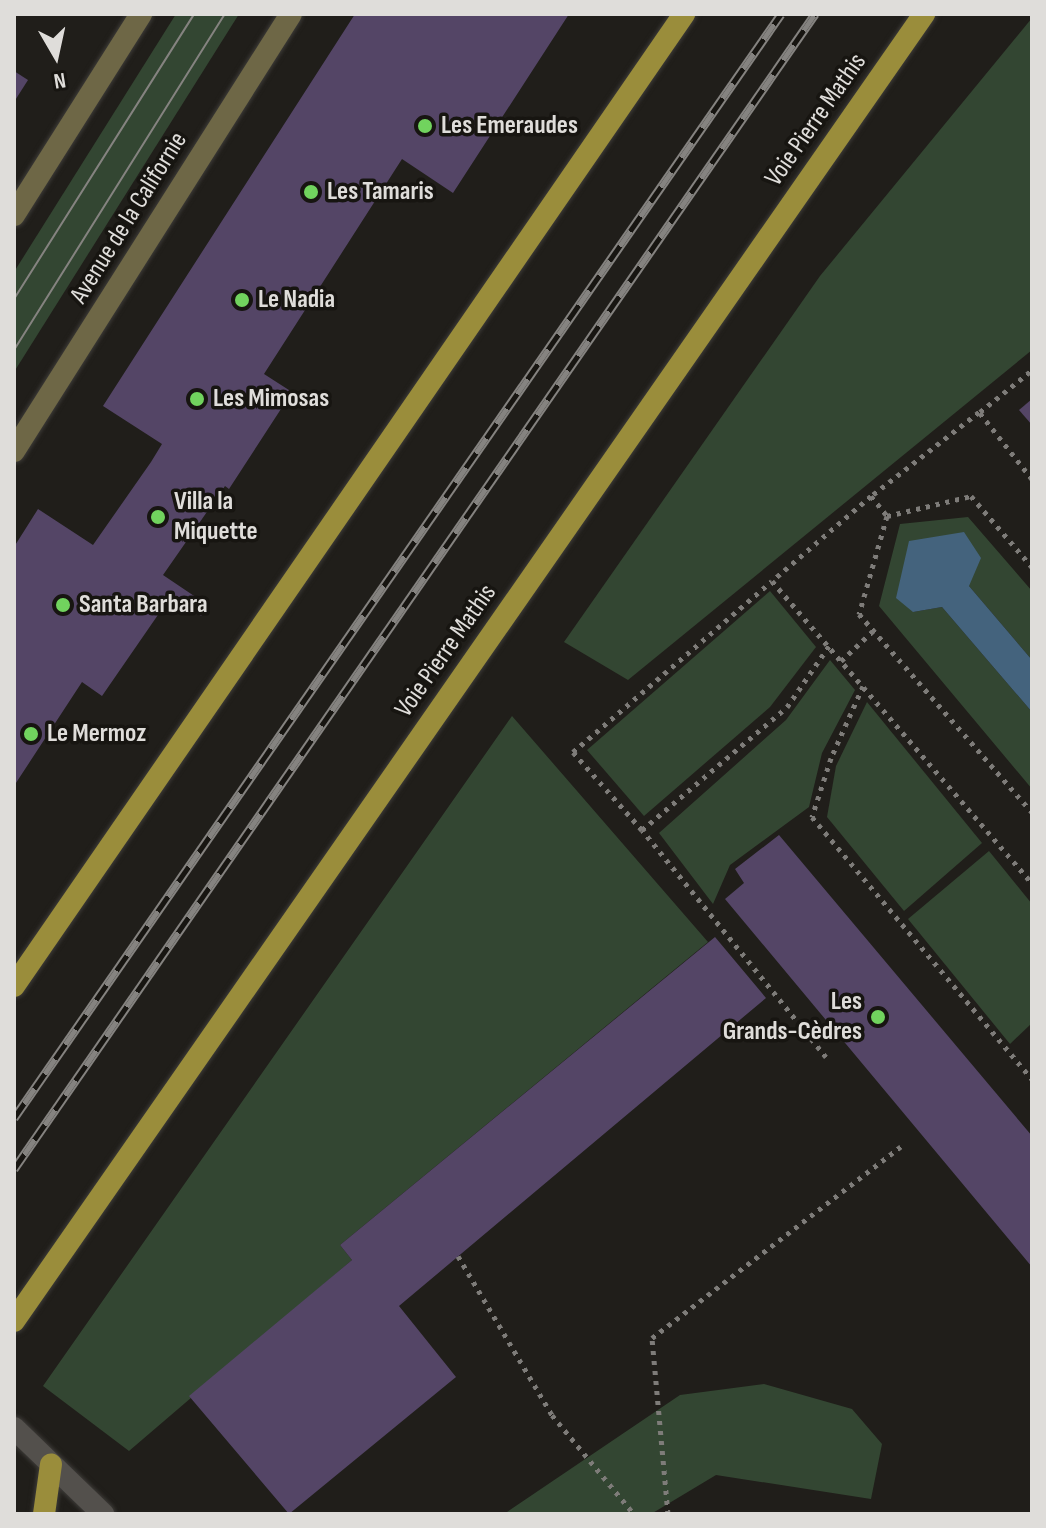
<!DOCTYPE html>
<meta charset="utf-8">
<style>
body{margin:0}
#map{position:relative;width:1046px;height:1528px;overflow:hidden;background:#201e1a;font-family:"Sofia Sans Condensed",sans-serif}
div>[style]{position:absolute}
.green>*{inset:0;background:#334632}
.water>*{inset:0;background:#44637d}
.building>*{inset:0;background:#544566}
.path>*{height:5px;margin-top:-2.5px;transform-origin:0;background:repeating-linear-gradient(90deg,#7e7c79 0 4px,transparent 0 10px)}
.roads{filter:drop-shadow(0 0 2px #3d3b38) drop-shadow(0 0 2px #3d3b38)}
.tertiary>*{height:22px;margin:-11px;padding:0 11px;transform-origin:11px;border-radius:11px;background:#53504c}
.secondary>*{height:22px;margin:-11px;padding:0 11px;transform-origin:11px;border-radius:11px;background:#6e6746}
.trunk>*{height:22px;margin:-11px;padding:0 11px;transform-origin:11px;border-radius:11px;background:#9a8d3b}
.tram>*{height:2px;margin:-1px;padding:0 1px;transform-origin:1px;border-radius:1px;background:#858380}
.rail>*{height:9px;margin-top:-4.5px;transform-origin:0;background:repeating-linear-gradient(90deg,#171511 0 18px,#858380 0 36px);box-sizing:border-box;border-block:2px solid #858380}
.dots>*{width:22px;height:22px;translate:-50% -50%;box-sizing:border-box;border:4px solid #171511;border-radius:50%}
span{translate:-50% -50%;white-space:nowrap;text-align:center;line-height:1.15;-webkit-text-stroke:7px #171511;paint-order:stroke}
.street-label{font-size:26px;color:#dfddda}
.poi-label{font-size:26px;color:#dfddda;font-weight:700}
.left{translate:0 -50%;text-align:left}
.right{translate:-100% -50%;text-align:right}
.frame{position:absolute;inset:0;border:16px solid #dfddda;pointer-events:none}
.north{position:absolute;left:16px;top:16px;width:80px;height:80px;-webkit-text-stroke:6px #171511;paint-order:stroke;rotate:171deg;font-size:22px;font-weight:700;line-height:32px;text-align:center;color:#dfddda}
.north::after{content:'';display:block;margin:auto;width:28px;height:36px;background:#dfddda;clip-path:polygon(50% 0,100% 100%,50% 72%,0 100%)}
</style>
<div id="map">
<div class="green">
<div style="clip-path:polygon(176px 14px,239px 14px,14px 372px,14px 272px)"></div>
<div style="clip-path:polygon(1032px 18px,1032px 350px,628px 680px,564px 642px,820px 276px)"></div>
<div style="clip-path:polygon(968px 517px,1032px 591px,1032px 660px,969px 586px,913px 612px,942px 607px,1032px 712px,1032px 789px,879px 606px,900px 524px)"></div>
<div style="clip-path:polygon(770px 591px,816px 647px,770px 707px,644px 816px,587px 750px)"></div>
<div style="clip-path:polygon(830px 660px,855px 690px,822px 753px,809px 807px,730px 865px,713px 904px,659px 833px,786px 720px)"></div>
<div style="clip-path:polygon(867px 702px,982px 843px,904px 911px,827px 817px,836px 766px)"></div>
<div style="clip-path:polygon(512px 716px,708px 942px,340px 1245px,352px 1260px,129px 1451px,43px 1386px)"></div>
<div style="clip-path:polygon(989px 851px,1032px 904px,1032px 1023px,1010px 1044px,908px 919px)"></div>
<div style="clip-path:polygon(764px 1384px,852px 1409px,882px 1444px,871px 1499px,716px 1475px,651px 1514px,504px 1514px,680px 1395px)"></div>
</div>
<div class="water">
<div style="clip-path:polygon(964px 532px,981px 558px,969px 586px,1032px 660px,1032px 712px,942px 607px,913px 612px,896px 598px,909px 541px)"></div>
</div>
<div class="building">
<div style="clip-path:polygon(355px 14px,569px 14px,453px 193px,402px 159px,264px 374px,292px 392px,229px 489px,225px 486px,163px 575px,209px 606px,201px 616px,171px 596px,102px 696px,82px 682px,14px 786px,14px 547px,38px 509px,93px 545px,151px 462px,162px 444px,103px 406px)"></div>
<div style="clip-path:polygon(14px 71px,28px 80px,14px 102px)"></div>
<div style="clip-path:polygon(1032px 399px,1032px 425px,1019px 410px)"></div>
<div style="clip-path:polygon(779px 835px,1032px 1136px,1032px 1267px,725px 899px,744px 883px,735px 869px)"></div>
<div style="clip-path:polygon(715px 937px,766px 998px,399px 1306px,456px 1377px,289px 1514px,189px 1396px,352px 1260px,340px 1245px)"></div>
</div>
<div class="path">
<div style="left:980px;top:412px;width:67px;rotate:-38.9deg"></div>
<div style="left:1032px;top:479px;width:85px;rotate:-128.3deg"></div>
<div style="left:979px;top:412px;width:137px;rotate:142.1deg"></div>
<div style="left:871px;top:496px;width:130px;rotate:139.4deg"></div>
<div style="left:772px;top:581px;width:399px;rotate:49.3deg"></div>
<div style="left:871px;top:496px;width:26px;rotate:51deg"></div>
<div style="left:887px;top:516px;width:102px;rotate:105.9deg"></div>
<div style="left:859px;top:614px;width:263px;rotate:48.9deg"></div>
<div style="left:887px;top:516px;width:86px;rotate:-13.4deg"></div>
<div style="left:971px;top:496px;width:94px;rotate:49.3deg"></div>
<div style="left:841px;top:661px;width:45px;rotate:-43.2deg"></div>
<div style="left:863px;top:686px;width:79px;rotate:114deg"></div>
<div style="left:831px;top:758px;width:62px;rotate:107.9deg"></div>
<div style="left:812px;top:817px;width:342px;rotate:50deg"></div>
<div style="left:642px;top:830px;width:104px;rotate:-131.5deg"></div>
<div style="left:573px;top:752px;width:262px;rotate:-40.7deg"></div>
<div style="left:826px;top:1057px;width:292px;rotate:-129deg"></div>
<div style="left:642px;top:830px;width:190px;rotate:-40.3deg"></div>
<div style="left:787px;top:707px;width:74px;rotate:-55.5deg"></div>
<div style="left:458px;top:1256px;width:185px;rotate:59.4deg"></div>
<div style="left:552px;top:1415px;width:129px;rotate:50.4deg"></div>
<div style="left:668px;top:1514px;width:177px;rotate:-95.2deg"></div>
<div style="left:652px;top:1338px;width:314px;rotate:-37.6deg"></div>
</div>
<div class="roads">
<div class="tertiary">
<div style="left:14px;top:1428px;width:124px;rotate:44deg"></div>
</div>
<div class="secondary">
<div style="left:14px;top:215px;width:238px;rotate:-57.7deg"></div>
<div style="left:14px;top:451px;width:517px;rotate:-57.63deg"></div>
</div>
<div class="trunk">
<div style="left:14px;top:986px;width:1181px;rotate:-55.42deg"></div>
<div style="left:14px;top:1321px;width:1593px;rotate:-55.15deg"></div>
<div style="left:44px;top:1514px;width:50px;rotate:-82deg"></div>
</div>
</div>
<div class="tram">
<div style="left:14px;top:299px;width:337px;rotate:-57.7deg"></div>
<div style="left:14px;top:350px;width:397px;rotate:-57.9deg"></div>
</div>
<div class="rail">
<div style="left:14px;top:1118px;width:1344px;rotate:-55.21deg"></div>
<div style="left:14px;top:1169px;width:1406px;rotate:-55.26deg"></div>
</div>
<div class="dots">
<div style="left:425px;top:126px;background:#71d35e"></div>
<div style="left:311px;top:192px;background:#71d35e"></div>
<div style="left:242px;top:300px;background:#71d35e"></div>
<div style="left:197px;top:399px;background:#71d35e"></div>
<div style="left:158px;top:517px;background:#71d35e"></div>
<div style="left:63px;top:605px;background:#71d35e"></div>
<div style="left:31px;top:734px;background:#71d35e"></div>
<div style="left:878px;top:1017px;background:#71d35e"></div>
</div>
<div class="street-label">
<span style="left:816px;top:120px;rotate:-55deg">Voie Pierre Mathis</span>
<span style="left:129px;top:218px;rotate:-58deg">Avenue de la Californie</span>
<span style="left:446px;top:651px;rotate:-55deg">Voie Pierre Mathis</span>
</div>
<div class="poi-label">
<span class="left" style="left:441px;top:126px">Les Emeraudes</span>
<span class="left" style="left:327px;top:192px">Les Tamaris</span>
<span class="left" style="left:258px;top:300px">Le Nadia</span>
<span class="left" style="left:213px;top:399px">Les Mimosas</span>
<span class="left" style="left:174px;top:517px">Villa la<br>Miquette</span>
<span class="left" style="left:79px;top:605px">Santa Barbara</span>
<span class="left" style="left:47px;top:734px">Le Mermoz</span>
<span class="right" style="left:862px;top:1017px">Les<br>Grands-Cèdres</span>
</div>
<div class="frame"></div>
<div class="north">N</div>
</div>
